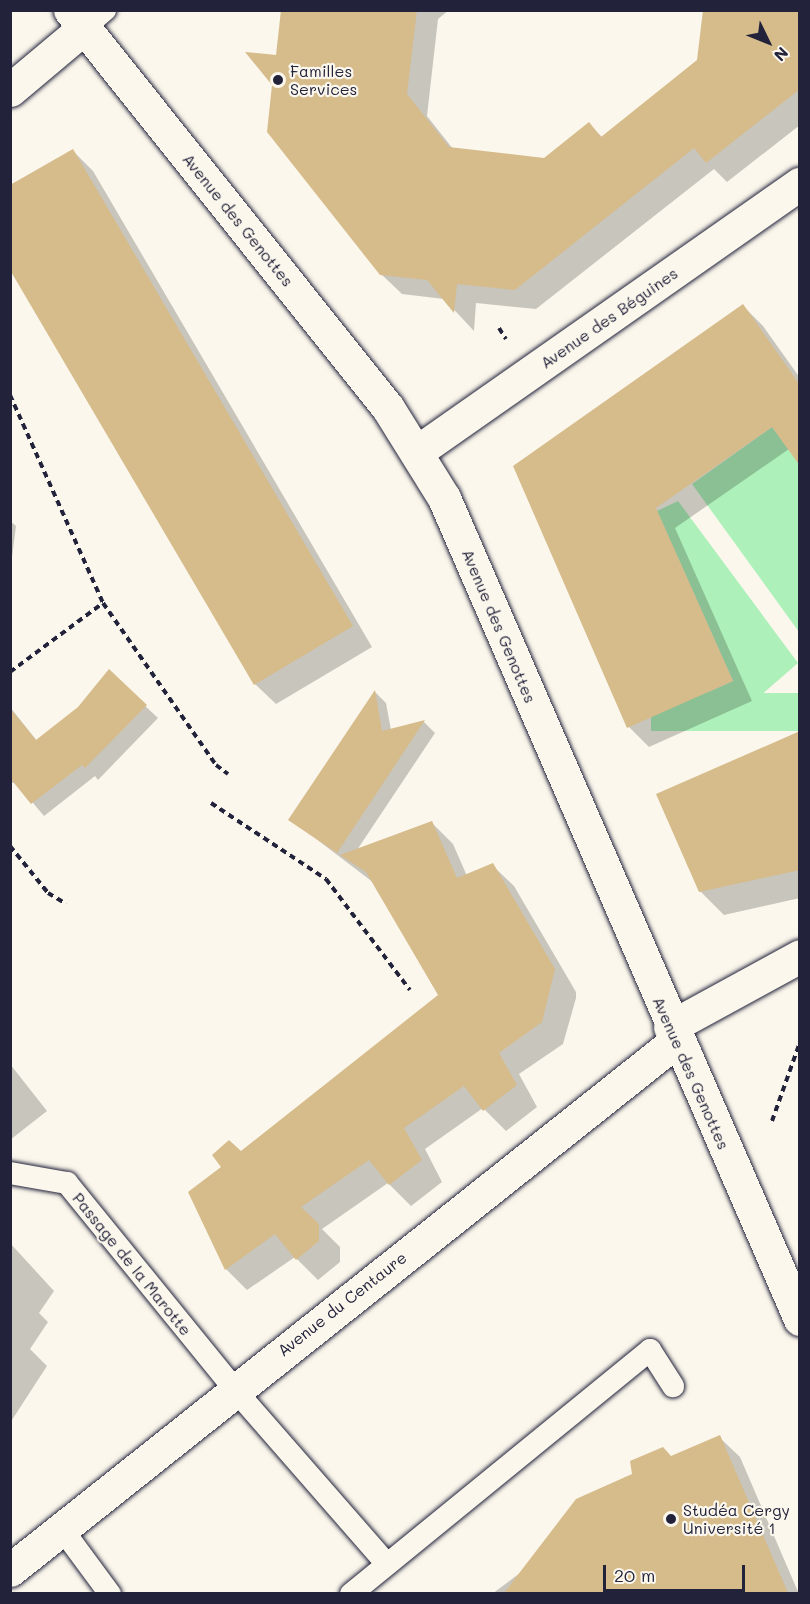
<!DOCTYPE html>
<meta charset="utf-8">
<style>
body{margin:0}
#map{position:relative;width:810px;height:1604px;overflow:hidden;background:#fbf7ec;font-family:Mali,sans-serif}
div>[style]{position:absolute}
.green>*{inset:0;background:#aef0ba;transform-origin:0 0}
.shadow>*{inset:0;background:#0003}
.building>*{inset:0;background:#d6bb8b}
.path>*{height:4px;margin-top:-2px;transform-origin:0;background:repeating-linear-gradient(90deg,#22223b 0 6px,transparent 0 10.5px)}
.roads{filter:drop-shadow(0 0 2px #22223b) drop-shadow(0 0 2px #22223b)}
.lane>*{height:22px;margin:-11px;padding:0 11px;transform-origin:11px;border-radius:11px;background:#fbf7ec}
.street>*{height:33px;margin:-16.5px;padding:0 16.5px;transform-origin:16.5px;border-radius:16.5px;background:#fbf7ec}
.secondary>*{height:33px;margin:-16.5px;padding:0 16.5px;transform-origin:16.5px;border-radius:16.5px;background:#fbf7ec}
.dots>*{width:16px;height:16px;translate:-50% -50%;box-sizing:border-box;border:3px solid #fbf7ec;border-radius:50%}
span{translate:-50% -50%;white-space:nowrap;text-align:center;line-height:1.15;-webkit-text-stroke:4.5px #fbf7ec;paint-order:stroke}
.poi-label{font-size:16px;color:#22223b}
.left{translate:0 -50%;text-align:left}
.street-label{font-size:16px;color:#22223b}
.frame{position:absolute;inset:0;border:12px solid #22223b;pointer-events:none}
.north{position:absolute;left:738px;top:12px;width:60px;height:60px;-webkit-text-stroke:4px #fbf7ec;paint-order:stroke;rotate:133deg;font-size:16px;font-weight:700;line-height:24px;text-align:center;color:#22223b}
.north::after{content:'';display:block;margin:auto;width:21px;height:27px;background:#22223b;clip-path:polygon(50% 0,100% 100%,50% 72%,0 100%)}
.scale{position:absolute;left:603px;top:1565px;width:142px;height:27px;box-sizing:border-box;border:3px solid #22223b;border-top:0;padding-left:8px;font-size:18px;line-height:21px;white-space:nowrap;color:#22223b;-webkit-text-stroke:4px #fbf7ec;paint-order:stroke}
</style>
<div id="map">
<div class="green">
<div style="clip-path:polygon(772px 427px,799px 463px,799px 632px,692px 484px)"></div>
<div style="clip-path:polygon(678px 501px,798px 663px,761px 695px,739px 705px,707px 708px,686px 702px,733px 681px,657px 511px)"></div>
<div style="left:799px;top:693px;width:38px;height:148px;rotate:90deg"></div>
</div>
<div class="shadow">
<div style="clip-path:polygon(283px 10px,449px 10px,438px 19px,427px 116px,453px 149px,545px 159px,589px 124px,603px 138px,800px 10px,800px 125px,727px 182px,714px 169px,536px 309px,476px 303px,474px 331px,444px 299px,402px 294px,381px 274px,277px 57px)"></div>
<div style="clip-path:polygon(73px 151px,93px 171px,372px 647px,276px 704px,255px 684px)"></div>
<div style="clip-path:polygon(743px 306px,763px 326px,800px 378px,800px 463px,789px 449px,675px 528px,752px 701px,649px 747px,629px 727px,515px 466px)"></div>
<div style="clip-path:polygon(10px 521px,16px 526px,10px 573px)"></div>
<div style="clip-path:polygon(109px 672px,158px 718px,98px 780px,95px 776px,44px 816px,17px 784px,10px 782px,10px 707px,37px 741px,79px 708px)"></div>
<div style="clip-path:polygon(375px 692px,386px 703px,391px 730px,424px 722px,435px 733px,357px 850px,432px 823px,453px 844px,467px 876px,492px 865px,514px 886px,576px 992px,576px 998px,563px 1044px,519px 1074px,537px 1107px,506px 1131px,483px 1108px,425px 1149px,442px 1182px,411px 1206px,388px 1183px,322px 1229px,340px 1247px,340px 1262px,318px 1280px,295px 1257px,247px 1290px,226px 1269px,241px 1153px,440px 996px,374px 883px,290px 819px)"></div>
<div style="clip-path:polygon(800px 733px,800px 898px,724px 915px,700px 891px)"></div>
<div style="clip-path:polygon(10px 1064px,47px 1111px,10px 1140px)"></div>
<div style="clip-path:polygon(10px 1243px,54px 1291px,39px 1313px,48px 1322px,30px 1349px,47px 1366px,10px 1423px)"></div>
<div style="clip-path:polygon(719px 1437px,740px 1457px,799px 1594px,492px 1594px,672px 1458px)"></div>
</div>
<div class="building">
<div style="clip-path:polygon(281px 10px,417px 10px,407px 94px,449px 147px,544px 158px,589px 122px,601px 137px,697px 60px,703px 10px,800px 10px,800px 89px,706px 163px,694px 148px,515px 290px,457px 284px,454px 313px,427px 280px,380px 275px,267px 132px,272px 85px,245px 52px,276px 55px)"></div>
<div style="clip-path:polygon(73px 149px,353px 626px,254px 685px,10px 270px,10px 185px)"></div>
<div style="clip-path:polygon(743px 304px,800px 385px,800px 466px,772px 427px,656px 508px,733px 681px,627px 728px,513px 466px)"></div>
<div style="clip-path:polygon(109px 669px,147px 705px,85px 768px,82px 765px,31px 804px,10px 778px,10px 708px,36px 740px,78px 707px)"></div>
<div style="clip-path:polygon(375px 690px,382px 731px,425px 720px,337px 853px,288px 820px)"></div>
<div style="clip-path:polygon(800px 731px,800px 870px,699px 892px,656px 794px)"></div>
<div style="clip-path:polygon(432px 821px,457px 878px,493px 863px,555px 969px,542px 1022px,499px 1053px,517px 1085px,483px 1111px,464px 1086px,404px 1128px,422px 1160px,389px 1185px,369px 1160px,301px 1207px,319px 1224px,319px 1241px,296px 1260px,275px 1234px,225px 1270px,188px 1192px,221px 1167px,212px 1155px,229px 1140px,241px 1151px,438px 995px,366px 872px,340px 855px)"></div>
<div style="clip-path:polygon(720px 1435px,788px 1593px,504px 1593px,576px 1499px,632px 1474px,630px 1461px,663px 1447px,671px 1456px)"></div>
</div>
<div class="path">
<div style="left:499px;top:328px;width:13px;rotate:58deg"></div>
<div style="left:10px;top:395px;width:228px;rotate:65.9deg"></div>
<div style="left:103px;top:603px;width:198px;rotate:55.1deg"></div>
<div style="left:216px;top:765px;width:15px;rotate:37deg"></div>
<div style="left:10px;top:672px;width:116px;rotate:-36.6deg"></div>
<div style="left:211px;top:803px;width:138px;rotate:33.5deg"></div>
<div style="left:326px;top:879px;width:139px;rotate:52.9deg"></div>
<div style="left:10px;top:846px;width:60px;rotate:51deg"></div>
<div style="left:48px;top:893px;width:21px;rotate:31deg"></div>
<div style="left:772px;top:1121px;width:84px;rotate:-70.5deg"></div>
</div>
<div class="roads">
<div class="lane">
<div style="left:84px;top:28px;width:28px;rotate:-41deg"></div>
<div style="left:10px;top:1173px;width:58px;rotate:10deg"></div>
<div style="left:67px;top:1183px;width:267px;rotate:50.9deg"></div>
<div style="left:235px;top:1390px;width:231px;rotate:48.9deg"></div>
<div style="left:62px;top:1529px;width:81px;rotate:53.6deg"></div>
<div style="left:351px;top:1594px;width:386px;rotate:-39.2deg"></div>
<div style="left:650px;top:1350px;width:43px;rotate:57.4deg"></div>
</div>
<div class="street">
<div style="left:10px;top:90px;width:97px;rotate:-40deg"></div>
<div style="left:670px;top:1027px;width:148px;rotate:-28.6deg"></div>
<div style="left:10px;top:1570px;width:851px;rotate:-38.46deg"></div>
</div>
<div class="secondary">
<div style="left:70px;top:10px;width:509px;rotate:51.38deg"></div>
<div style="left:388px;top:408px;width:106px;rotate:58.1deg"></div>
<div style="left:444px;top:498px;width:895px;rotate:66.56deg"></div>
<div style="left:418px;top:451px;width:466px;rotate:-35deg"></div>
</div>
</div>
<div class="dots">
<div style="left:278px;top:80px;background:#22223b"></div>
<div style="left:671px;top:1519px;background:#22223b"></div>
</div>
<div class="poi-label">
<span class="left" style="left:290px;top:80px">Familles<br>Services</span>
<span class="left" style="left:683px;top:1519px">Studéa Cergy<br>Université 1</span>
</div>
<div class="street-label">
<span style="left:238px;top:220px;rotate:51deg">Avenue des Genottes</span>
<span style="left:609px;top:318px;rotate:-35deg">Avenue des Béguines</span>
<span style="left:499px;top:626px;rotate:67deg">Avenue des Genottes</span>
<span style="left:691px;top:1073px;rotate:66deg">Avenue des Genottes</span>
<span style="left:132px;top:1264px;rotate:51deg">Passage de la Marotte</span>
<span style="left:342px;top:1304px;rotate:-38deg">Avenue du Centaure</span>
</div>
<div class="frame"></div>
<div class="north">N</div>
<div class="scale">20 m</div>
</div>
